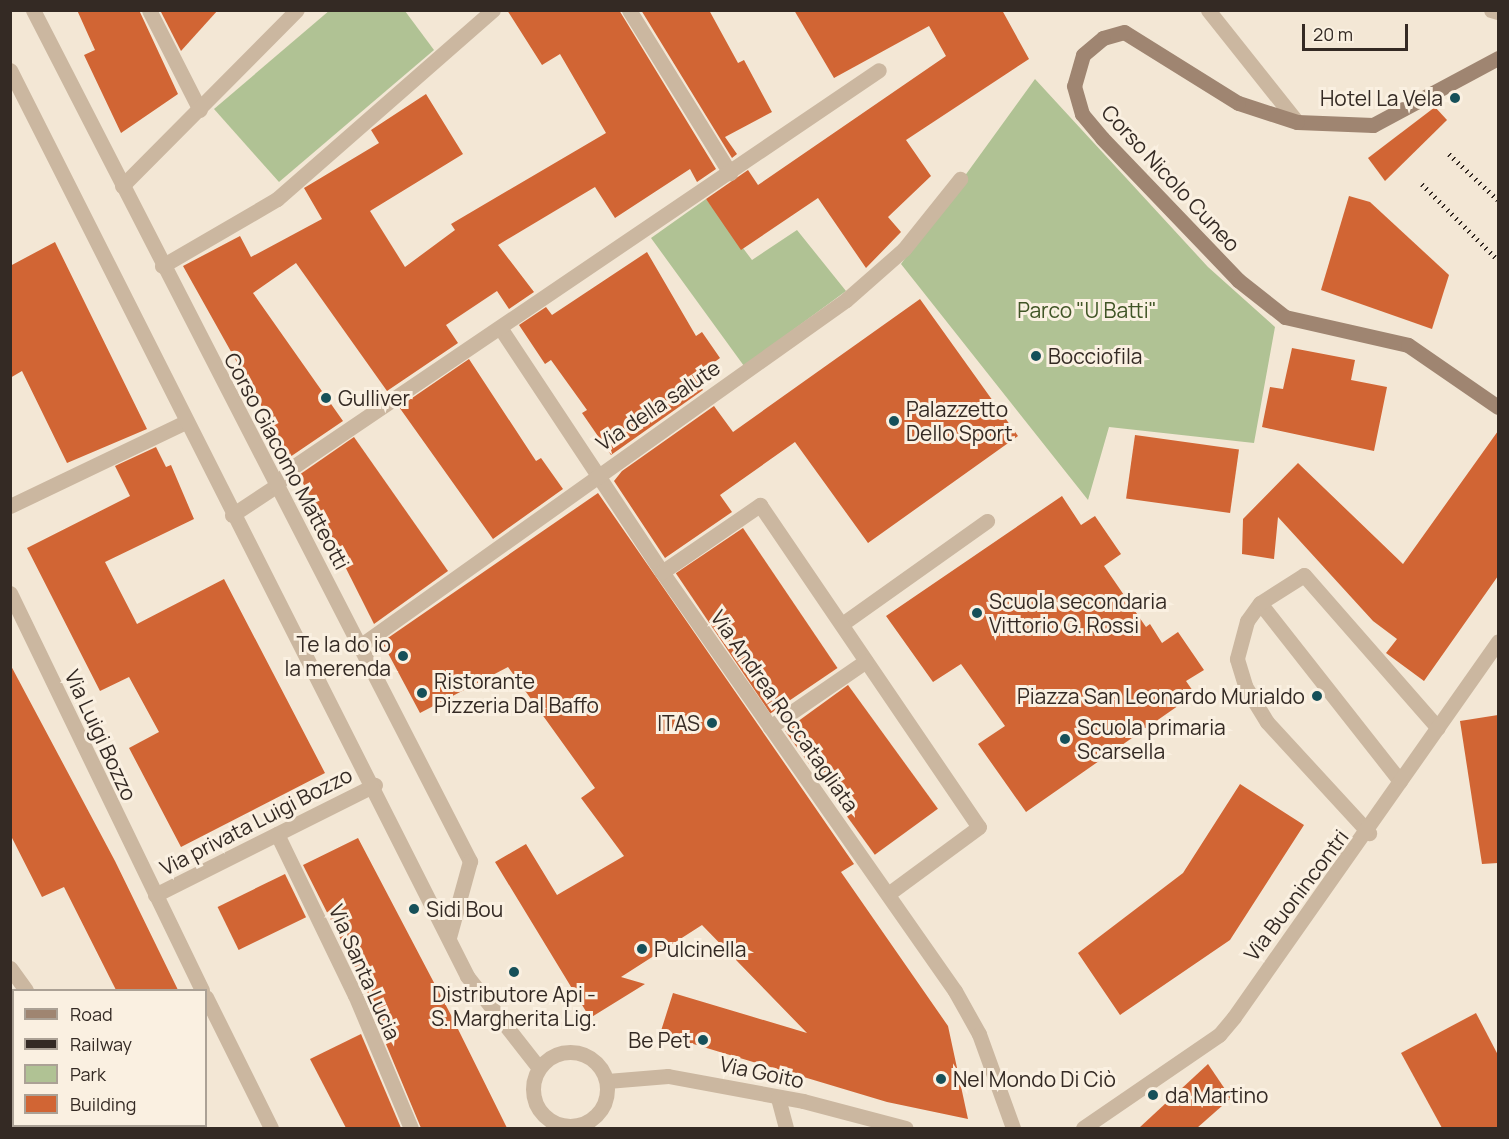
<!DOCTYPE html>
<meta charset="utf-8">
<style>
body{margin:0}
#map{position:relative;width:1509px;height:1139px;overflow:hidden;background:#f3e7d5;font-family:Manrope,sans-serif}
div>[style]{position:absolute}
.green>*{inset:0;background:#b0c294}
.building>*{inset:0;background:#d16534;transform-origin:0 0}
.service>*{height:15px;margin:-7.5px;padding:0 7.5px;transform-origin:7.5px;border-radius:7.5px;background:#cbb7a0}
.pedestrian>*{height:15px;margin:-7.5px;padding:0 7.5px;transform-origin:7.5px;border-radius:7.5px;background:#cbb7a0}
.minor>*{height:15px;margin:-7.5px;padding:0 7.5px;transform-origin:7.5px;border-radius:7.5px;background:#cbb7a0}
.tertiary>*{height:15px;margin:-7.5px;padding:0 7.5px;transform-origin:7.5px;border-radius:7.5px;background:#cbb7a0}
.tertiary>.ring{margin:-7.5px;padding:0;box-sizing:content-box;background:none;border:15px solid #cbb7a0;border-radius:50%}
.secondary>*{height:15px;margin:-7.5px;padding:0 7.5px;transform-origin:7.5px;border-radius:7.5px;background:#9f8571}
.rail>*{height:4.5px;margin-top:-2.25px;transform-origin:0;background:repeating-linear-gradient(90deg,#342a24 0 1.5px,transparent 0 6px)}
.dots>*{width:16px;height:16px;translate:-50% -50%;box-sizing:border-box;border:3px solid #faf0e1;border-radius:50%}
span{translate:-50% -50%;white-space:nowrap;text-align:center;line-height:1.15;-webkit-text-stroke:6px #faf0e1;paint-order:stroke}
.poi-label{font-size:21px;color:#342a24}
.right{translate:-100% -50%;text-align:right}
.left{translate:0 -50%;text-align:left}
.street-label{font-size:21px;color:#342a24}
.park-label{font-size:21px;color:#405526}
.frame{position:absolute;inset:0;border:12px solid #342a24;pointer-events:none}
.legend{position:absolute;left:12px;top:989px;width:195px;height:138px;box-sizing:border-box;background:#faf0e1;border:2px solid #aba195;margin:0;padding:8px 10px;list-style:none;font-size:18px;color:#342a24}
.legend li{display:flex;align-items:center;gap:12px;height:30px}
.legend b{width:30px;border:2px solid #aba195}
.scale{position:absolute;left:1302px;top:24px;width:106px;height:27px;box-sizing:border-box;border:3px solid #342a24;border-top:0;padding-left:8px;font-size:18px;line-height:21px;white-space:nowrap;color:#342a24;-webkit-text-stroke:4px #faf0e1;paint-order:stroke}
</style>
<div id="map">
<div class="green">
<div style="clip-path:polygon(330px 10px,405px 11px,434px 50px,279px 182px,214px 109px)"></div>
<div style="clip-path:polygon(1035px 79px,1208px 267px,1275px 327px,1254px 443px,1109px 427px,1088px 500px,901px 264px)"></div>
<div style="clip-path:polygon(706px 199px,752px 260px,797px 230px,846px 291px,744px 366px,651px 238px)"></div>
</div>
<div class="building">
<div style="clip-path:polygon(77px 10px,139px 10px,178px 94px,121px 133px,84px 55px,95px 50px)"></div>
<div style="clip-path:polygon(160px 10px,218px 10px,181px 51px)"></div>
<div style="clip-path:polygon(507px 10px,619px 10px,716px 169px,697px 182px,690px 169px,615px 218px,595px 187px,498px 245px,534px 292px,509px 309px,497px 291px,446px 325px,458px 343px,387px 391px,296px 263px,253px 293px,343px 421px,290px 457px,183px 266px,240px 236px,251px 257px,322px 219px,304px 188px,379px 143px,371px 130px,426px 94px,463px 154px,370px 211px,405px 267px,455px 230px,451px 224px,606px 133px,560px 54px,542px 65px)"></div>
<div style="clip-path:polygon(641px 10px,709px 10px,738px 63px,744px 60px,772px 112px,725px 137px,737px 154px,732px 158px)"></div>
<div style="clip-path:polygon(794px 10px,1002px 10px,1029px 59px,906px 140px,931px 176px,888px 217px,901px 232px,866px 268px,818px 198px,741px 250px,706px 199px,748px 170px,758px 185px,946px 56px,929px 26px,834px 78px)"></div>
<div style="clip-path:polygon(1435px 107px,1447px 120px,1385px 181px,1368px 158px)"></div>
<div style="clip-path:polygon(1349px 196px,1370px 202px,1449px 275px,1432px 329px,1321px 290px)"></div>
<div style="clip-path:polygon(55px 242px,147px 429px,67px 463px,22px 371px,10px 378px,10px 266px)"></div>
<div style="clip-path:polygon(647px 252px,696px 336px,702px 332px,720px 358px,694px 377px,703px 390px,611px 455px,582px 413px,587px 410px,551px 360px,545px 364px,519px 325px,546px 307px,552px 315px)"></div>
<div style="clip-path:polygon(920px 299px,1018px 436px,868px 543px,795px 442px,720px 495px,732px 512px,665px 558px,614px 481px,622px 471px,714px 406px,733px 432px)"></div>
<div style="clip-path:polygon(1292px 348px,1355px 360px,1351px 380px,1387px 387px,1374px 451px,1262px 427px,1270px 387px,1283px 389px)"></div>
<div style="clip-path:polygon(469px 359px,536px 461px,541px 458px,563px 489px,493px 539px,399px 407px)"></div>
<div style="clip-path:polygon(1498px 431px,1498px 576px,1424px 681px,1386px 653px,1397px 639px,1373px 621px,1278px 517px,1274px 559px,1242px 554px,1243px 519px,1298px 463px,1403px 564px)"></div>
<div style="left:1135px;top:435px;width:105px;height:64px;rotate:8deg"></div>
<div style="clip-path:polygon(354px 437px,448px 571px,374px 624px,299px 475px)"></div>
<div style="clip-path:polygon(156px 447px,166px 467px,171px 465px,194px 519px,105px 562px,137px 624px,224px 579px,325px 773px,181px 847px,129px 748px,159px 732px,129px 677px,100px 691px,27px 548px,130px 496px,115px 466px)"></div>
<div style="clip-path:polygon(598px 493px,854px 864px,841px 872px,948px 1026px,968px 1119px,887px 1102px,660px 1034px,673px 993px,807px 1033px,702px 925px,621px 977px,645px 984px,590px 1018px,495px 862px,526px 844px,557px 895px,624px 856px,581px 798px,595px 788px,508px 667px,420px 713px,382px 642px)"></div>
<div style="clip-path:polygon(1062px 496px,1081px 525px,1095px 516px,1121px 554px,1104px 566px,1146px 627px,1150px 624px,1162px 643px,1178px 632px,1204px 670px,1186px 681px,1195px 694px,1026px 812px,978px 744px,1005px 726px,961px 664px,933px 682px,886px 616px)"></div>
<div style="left:743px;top:528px;width:169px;height:81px;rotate:56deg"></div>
<div style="clip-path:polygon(10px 664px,115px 861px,178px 990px,116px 990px,64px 887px,42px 897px,10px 834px)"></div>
<div style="left:848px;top:685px;width:153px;height:78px;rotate:54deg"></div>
<div style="clip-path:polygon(1498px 715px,1498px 863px,1482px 864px,1460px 721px)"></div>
<div style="clip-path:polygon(1240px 784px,1304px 825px,1230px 940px,1120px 1015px,1078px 953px,1183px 873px)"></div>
<div style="clip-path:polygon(358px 838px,452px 1017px,507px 1128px,421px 1128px,378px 1025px,383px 1023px,303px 865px)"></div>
<div style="left:285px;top:874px;width:48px;height:75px;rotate:64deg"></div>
<div style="clip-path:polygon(1476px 1013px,1498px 1055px,1498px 1128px,1442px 1128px,1401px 1053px)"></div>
<div style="clip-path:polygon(361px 1034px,401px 1128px,346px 1128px,310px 1059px)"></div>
<div style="clip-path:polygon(1208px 1064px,1231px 1098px,1197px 1128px,1139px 1128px)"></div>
</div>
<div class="service">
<div style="left:1491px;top:10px;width:7px;rotate:16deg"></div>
<div style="left:842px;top:624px;width:178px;rotate:-35.4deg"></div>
</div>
<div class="pedestrian">
<div style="left:277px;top:834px;width:179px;rotate:64.2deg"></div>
<div style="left:355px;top:995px;width:144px;rotate:67.2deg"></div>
</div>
<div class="minor">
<div style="left:149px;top:10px;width:112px;rotate:63deg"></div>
<div style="left:629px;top:10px;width:192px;rotate:58.2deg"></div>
<div style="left:1208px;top:10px;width:143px;rotate:51.5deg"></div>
<div style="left:122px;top:186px;width:248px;rotate:-45.2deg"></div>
<div style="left:162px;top:266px;width:133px;rotate:-30.2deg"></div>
<div style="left:277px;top:199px;width:287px;rotate:-41.2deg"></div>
<div style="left:501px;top:329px;width:291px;rotate:56.5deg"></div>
<div style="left:662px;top:572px;width:511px;rotate:55.04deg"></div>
<div style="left:955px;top:991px;width:49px;rotate:60.8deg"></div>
<div style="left:979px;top:1034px;width:100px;rotate:70.1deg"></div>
<div style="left:10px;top:506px;width:194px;rotate:-25.6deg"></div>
<div style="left:232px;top:515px;width:53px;rotate:-33.4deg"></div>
<div style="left:276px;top:486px;width:22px;rotate:-51deg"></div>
<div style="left:290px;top:469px;width:711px;rotate:-34.11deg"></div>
<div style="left:662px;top:572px;width:119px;rotate:-34.4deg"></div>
<div style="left:760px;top:505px;width:389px;rotate:55.8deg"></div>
<div style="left:979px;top:827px;width:113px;rotate:143.6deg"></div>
<div style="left:10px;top:593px;width:441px;rotate:64.2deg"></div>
<div style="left:1260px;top:603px;width:22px;rotate:126deg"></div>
<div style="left:1247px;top:621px;width:39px;rotate:105deg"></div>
<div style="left:1237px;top:659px;width:28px;rotate:73deg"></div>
<div style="left:1245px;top:686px;width:42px;rotate:58.6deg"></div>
<div style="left:1267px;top:722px;width:151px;rotate:47.4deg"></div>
<div style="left:361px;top:645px;width:595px;rotate:-35.43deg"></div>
<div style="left:846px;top:300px;width:77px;rotate:-41.3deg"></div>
<div style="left:904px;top:249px;width:90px;rotate:-51.3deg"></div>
<div style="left:770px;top:727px;width:116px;rotate:-34.5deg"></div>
<div style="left:1400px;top:781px;width:226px;rotate:-128.2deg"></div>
<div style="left:1260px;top:603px;width:52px;rotate:-32.5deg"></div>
<div style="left:1304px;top:575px;width:203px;rotate:48.8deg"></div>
<div style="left:155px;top:895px;width:246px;rotate:-26.6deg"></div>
<div style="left:10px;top:968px;width:27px;rotate:54deg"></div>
<div style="left:206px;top:997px;width:146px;rotate:63.6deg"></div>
<div style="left:10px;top:1079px;width:6px;rotate:51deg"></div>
<div style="left:607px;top:1081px;width:61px;rotate:-4.7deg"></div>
<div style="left:668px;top:1076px;width:137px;rotate:10.5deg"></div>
<div style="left:803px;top:1101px;width:106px;rotate:14.7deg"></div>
<div style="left:778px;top:1098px;width:31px;rotate:75deg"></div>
<div style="left:39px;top:1126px;width:3px;rotate:45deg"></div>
<div style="left:54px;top:1128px;width:2px;rotate:-63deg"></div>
<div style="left:555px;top:1128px;width:4px;rotate:-56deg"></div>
<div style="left:1083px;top:1128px;width:165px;rotate:-34.4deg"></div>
<div style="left:1219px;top:1035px;width:23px;rotate:-50deg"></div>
<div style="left:1234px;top:1017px;width:459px;rotate:-54.9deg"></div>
</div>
<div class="tertiary">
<div style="left:33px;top:10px;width:957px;rotate:62.82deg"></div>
<div style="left:470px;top:861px;width:79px;rotate:105.4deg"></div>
<div style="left:10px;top:70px;width:1015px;rotate:63.23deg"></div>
<div style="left:467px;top:976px;width:117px;rotate:52deg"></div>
<div class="ring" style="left:533px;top:1052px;width:59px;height:59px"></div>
</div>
<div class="secondary">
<div style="left:1498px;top:58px;width:142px;rotate:151.8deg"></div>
<div style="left:1373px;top:125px;width:76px;rotate:-177.7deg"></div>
<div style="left:1297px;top:122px;width:62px;rotate:-162.1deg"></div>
<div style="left:1238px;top:103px;width:134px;rotate:-148.1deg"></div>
<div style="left:1124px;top:32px;width:22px;rotate:164deg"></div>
<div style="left:1103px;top:38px;width:26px;rotate:140deg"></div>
<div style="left:1083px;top:55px;width:32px;rotate:106deg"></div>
<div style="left:1074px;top:86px;width:29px;rotate:74deg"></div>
<div style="left:1082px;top:114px;width:31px;rotate:50deg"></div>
<div style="left:1102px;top:138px;width:197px;rotate:46.2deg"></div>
<div style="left:1238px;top:280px;width:60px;rotate:38.2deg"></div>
<div style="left:1285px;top:317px;width:126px;rotate:12.8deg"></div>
<div style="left:1408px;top:345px;width:109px;rotate:34.6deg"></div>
</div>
<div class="rail">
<div style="left:1449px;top:154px;width:67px;rotate:43.2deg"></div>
<div style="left:1422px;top:184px;width:107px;rotate:45deg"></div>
</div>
<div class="dots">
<div style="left:1455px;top:98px;background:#165059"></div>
<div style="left:1036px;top:356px;background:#165059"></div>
<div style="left:326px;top:398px;background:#165059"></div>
<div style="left:894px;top:421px;background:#165059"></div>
<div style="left:977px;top:613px;background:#165059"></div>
<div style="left:403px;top:656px;background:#165059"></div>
<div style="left:422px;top:693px;background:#165059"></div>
<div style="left:1317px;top:696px;background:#165059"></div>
<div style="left:712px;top:723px;background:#165059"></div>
<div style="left:1065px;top:739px;background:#165059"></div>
<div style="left:414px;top:909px;background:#165059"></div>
<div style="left:642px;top:949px;background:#165059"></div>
<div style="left:514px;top:972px;background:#165059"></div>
<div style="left:703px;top:1040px;background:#165059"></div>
<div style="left:941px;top:1079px;background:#165059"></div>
<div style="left:1153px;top:1095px;background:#165059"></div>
</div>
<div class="poi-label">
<span class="right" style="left:1443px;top:98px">Hotel La Vela</span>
<span class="left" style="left:1048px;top:356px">Bocciofila</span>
<span class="left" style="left:338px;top:398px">Gulliver</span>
<span class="left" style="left:906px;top:421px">Palazzetto<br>Dello Sport</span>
<span class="left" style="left:989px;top:613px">Scuola secondaria<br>Vittorio G. Rossi</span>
<span class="right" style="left:391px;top:656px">Te la do io<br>la merenda</span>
<span class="left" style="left:434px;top:693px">Ristorante<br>Pizzeria Dal Baffo</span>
<span class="right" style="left:1305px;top:696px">Piazza San Leonardo Murialdo</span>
<span class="right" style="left:700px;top:723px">ITAS</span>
<span class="left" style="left:1077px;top:739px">Scuola primaria<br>Scarsella</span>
<span class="left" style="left:426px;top:909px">Sidi Bou</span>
<span class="left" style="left:654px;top:949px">Pulcinella</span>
<span style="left:514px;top:1006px">Distributore Api -<br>S. Margherita Lig.</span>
<span class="right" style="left:691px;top:1040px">Be Pet</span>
<span class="left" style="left:953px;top:1079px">Nel Mondo Di Ciò</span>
<span class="left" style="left:1165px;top:1095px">da Martino</span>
</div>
<div class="street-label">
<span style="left:1171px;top:178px;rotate:47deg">Corso Nicolo Cuneo</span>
<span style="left:658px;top:405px;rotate:-34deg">Via della salute</span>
<span style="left:287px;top:461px;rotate:62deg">Corso Giacomo Matteotti</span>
<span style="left:785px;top:711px;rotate:55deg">Via Andrea Roccatagliata</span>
<span style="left:101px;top:735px;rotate:65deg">Via Luigi Bozzo</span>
<span style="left:256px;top:821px;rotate:-27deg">Via privata Luigi Bozzo</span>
<span style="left:1296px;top:895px;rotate:-53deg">Via Buonincontri</span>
<span style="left:365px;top:972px;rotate:66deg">Via Santa Lucia</span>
<span style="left:762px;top:1072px;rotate:12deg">Via Goito</span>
</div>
<div class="park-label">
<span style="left:1087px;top:310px">Parco "U Batti"</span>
</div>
<div class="frame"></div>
<ul class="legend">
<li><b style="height:8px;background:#9f8571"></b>Road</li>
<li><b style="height:8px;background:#342a24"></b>Railway</li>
<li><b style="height:16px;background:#b0c294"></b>Park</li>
<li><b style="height:16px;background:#d16534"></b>Building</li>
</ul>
<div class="scale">20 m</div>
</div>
